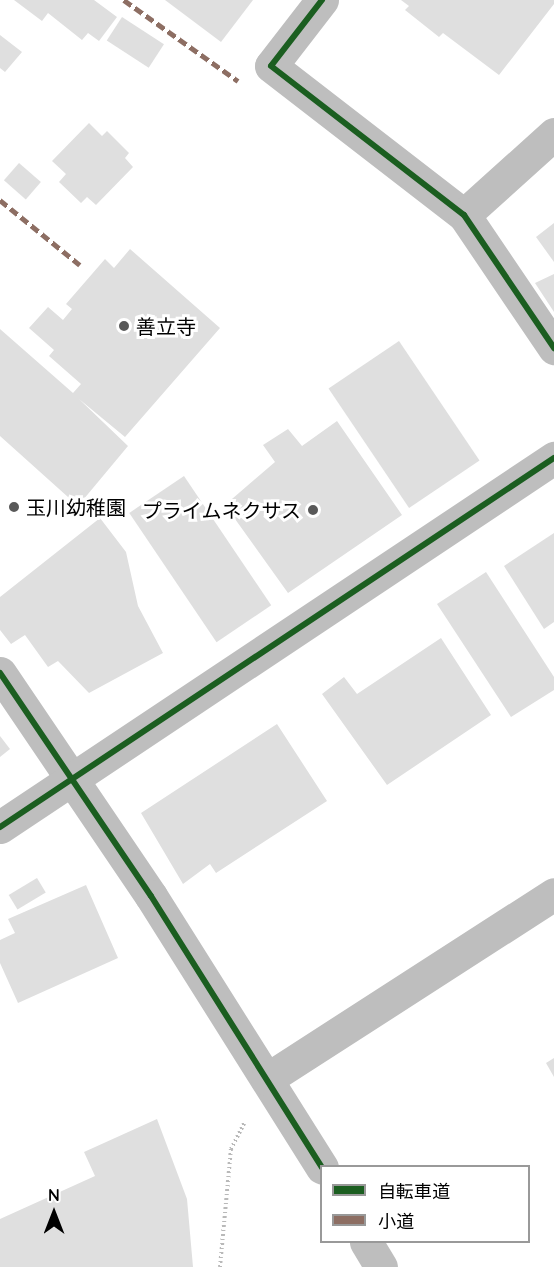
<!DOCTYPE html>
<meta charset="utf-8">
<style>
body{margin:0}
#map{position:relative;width:554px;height:1267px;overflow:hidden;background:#fff;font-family:Quicksand,"Noto Sans JP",sans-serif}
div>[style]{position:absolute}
.building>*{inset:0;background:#dfdfdf;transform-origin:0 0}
.path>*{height:4px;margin-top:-2px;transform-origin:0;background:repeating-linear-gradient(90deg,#b9b9b9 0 1.5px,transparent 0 4.5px)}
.minor>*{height:33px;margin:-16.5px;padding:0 16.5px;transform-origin:16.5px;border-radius:16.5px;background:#bebebe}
.tertiary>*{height:33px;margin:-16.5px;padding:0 16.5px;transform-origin:16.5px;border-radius:16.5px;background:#bebebe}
.quiet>*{height:4.5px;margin-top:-2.25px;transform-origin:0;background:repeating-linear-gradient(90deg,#8d6e63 0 9px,transparent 0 13.5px)}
.cycleway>*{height:6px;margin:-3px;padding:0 3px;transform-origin:3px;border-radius:3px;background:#1b5e20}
.dots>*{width:16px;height:16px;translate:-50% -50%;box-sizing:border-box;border:3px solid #fff;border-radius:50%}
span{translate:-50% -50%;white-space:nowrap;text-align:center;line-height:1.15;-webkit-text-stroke:6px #fff;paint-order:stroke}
.poi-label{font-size:20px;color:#000}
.left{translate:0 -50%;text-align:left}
.right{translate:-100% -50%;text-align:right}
.legend{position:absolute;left:320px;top:1165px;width:210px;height:78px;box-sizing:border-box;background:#fff;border:2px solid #999;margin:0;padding:8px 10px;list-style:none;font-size:18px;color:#000}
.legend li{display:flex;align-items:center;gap:12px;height:30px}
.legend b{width:30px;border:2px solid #999}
.north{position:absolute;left:24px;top:1183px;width:60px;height:60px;-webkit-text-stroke:4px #fff;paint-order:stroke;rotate:0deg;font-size:16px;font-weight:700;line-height:24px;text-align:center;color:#000}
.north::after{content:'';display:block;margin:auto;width:21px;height:27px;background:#000;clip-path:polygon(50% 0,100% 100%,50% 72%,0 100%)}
</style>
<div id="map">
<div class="building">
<div style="clip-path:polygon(14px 0,94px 0,117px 17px,99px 41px,88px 33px,82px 40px,48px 13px,42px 21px)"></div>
<div style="clip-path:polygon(165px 0,253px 0,221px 42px)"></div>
<div style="clip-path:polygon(401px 0,554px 0,554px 4px,499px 75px,443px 33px,439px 37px,405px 10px,409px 6px)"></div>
<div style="left:122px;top:17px;width:50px;height:28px;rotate:33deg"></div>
<div style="clip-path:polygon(0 35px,22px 52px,5px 72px,0 68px)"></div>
<div style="clip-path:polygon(89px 123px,102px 136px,107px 131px,129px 153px,125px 158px,133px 167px,96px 205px,87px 197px,81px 203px,59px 182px,66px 174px,52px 161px)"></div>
<div style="left:19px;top:163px;width:29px;height:23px;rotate:41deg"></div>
<div style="clip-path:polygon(554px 223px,554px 262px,536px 237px)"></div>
<div style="clip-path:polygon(130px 249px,220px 328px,125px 437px,79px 399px,128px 446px,78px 506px,0 436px,0 329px,73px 393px,81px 384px,49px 356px,54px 350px,29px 328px,48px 307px,63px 320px,72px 309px,66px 304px,105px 259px,114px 268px)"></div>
<div style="clip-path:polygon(554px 274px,554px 312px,535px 283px)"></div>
<div style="left:399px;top:341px;width:144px;height:85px;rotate:56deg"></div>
<div style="clip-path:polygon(337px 421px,402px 515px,288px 593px,225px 505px,275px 462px,263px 445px,288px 429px,302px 446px)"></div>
<div style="left:184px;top:476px;width:156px;height:66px;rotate:56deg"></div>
<div style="clip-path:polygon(100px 518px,126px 552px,138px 606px,163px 653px,89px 693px,58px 661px,48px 667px,25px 635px,11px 644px,0 630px,0 597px)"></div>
<div style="clip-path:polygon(554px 533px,554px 622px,544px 629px,504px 566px)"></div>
<div style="clip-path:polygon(486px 572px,554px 677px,554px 690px,511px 717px,437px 604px)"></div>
<div style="clip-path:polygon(441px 638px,491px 715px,387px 785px,322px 694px,344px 677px,357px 694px)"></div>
<div style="clip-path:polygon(277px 724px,327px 801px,216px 873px,210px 864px,183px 884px,141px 813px)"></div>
<div style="clip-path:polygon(0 736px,10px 749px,0 757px)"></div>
<div style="left:37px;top:878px;width:17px;height:33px;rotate:59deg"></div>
<div style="clip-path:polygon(86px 885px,118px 958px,18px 1003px,0 963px,0 940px,15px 933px,8px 919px)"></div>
<div style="clip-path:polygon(554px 1058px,554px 1077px,546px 1063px)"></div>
<div style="clip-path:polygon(157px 1119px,187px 1199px,193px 1267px,0 1267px,0 1219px,95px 1176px,84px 1152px)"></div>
</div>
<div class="path">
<div style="left:220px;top:1267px;width:119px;rotate:-84.7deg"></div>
<div style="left:231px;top:1149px;width:30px;rotate:-63deg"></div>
</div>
<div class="minor">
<div style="left:322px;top:0;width:83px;rotate:127.7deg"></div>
<div style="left:271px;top:66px;width:244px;rotate:37.7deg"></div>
<div style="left:464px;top:215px;width:161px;rotate:55.9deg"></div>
<div style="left:464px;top:215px;width:121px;rotate:-42deg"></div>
<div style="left:0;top:673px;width:269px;rotate:55.9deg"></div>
<div style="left:151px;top:896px;width:321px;rotate:57.8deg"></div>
<div style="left:267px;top:1079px;width:341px;rotate:-32.8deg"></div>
<div style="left:366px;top:1242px;width:29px;rotate:59deg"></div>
</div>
<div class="tertiary">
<div style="left:0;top:827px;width:666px;rotate:-33.67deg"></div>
</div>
<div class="quiet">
<div style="left:124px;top:0;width:140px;rotate:35.4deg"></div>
<div style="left:0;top:200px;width:103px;rotate:39.1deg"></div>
</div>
<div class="cycleway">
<div style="left:322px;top:0;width:83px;rotate:127.7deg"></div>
<div style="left:271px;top:66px;width:244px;rotate:37.7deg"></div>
<div style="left:464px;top:215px;width:161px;rotate:55.9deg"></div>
<div style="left:0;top:673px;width:269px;rotate:55.9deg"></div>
<div style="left:151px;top:896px;width:321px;rotate:57.8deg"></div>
<div style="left:0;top:827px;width:666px;rotate:-33.67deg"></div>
</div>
<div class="dots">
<div style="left:124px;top:326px;background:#595959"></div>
<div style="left:14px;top:507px;background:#595959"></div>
<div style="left:313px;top:510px;background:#595959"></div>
</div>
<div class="poi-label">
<span class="left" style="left:136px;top:326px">善立寺</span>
<span class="left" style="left:26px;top:507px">玉川幼稚園</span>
<span class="right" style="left:301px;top:510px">プライムネクサス</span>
</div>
<ul class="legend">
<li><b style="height:8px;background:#1b5e20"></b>自転車道</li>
<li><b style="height:8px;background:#8d6e63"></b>小道</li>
</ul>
<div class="north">N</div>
</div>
